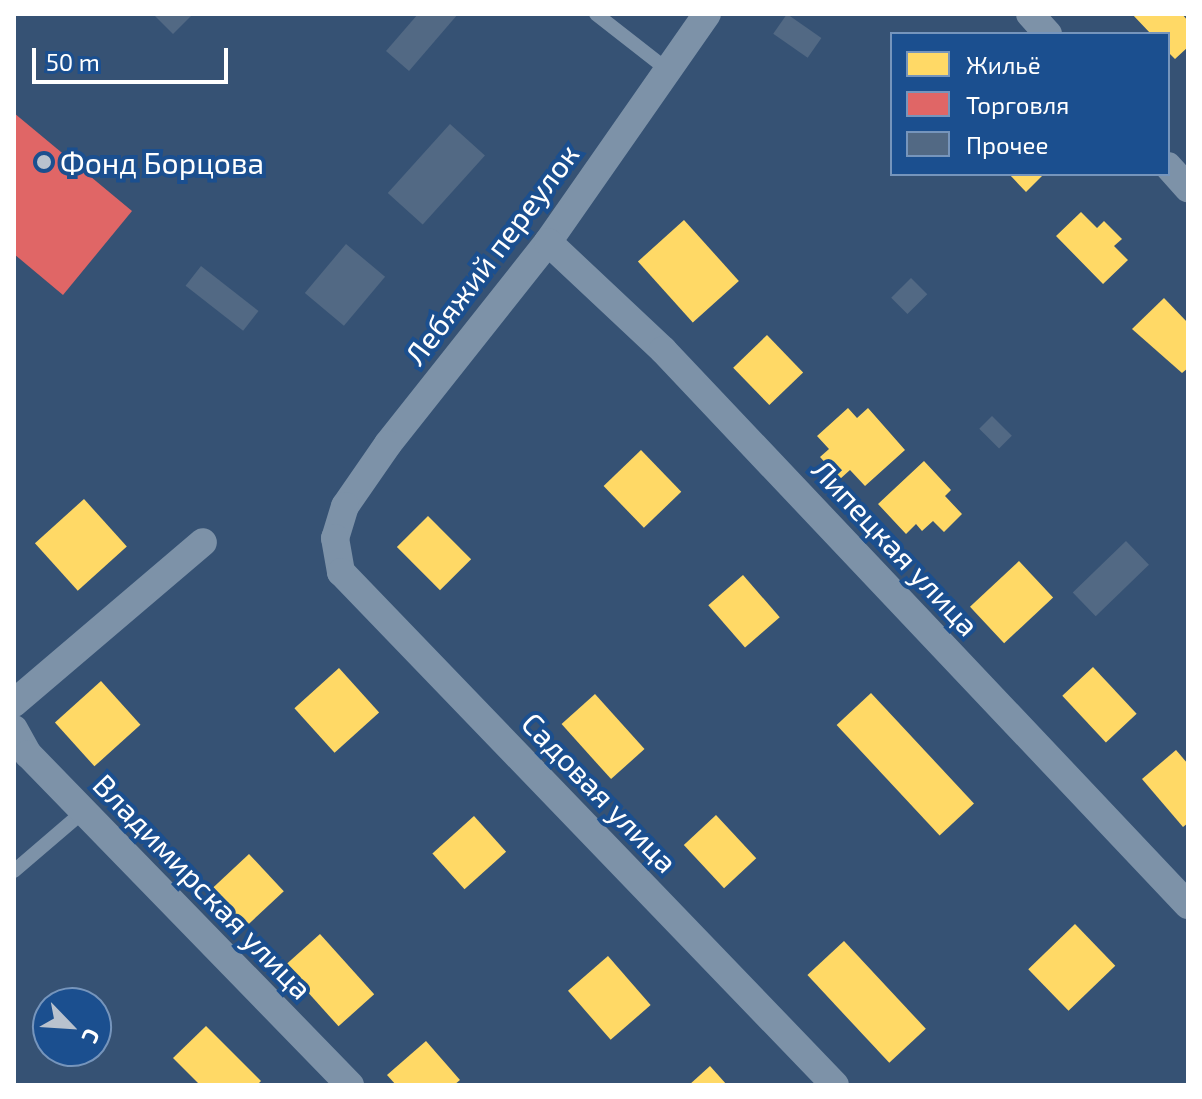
<!DOCTYPE html>
<meta charset="utf-8">
<style>
body{margin:0}
#map{position:relative;width:1202px;height:1099px;overflow:hidden;background:#365274;font-family:"Exo 2",sans-serif}
div>[style]{position:absolute}
.homes>*{inset:0;background:#ffd966;transform-origin:0 0}
.shops>*{inset:0;background:#e06666}
.building>*{inset:0;background:#526984;transform-origin:0 0}
.service>*{height:14px;margin:-7px;padding:0 7px;transform-origin:7px;border-radius:7px;background:#7d92a8}
.minor>*{height:28px;margin:-14px;padding:0 14px;transform-origin:14px;border-radius:14px;background:#7d92a8}
.dots>*{width:22px;height:22px;translate:-50% -50%;box-sizing:border-box;border:4px solid #1b4f8f;border-radius:50%}
span{translate:-50% -50%;white-space:nowrap;text-align:center;line-height:1.15;-webkit-text-stroke:8px #1b4f8f;paint-order:stroke}
.poi-label{font-size:30px;color:#fff}
.left{translate:0 -50%;text-align:left}
.street-label{font-size:30px;color:#fff}
.frame{position:absolute;inset:0;border:16px solid #fff;pointer-events:none}
.legend{position:absolute;left:890px;top:32px;width:280px;height:144px;box-sizing:border-box;background:#1b4f8f;border:2px solid #7695bc;margin:0;padding:10px 14px;list-style:none;font-size:24px;color:#fff}
.legend li{display:flex;align-items:center;gap:16px;height:40px}
.legend b{width:40px;border:2px solid #7695bc}
.north{position:absolute;left:32px;top:987px;width:80px;height:80px;box-sizing:border-box;background:#1b4f8f;border:2px solid #7695bc;border-radius:50%;rotate:115deg;font-size:22px;font-weight:700;line-height:32px;text-align:center;color:#fff}
.north::after{content:'';display:block;margin:auto;width:28px;height:36px;background:#b9c2ce;clip-path:polygon(50% 0,100% 100%,50% 72%,0 100%)}
.scale{position:absolute;left:32px;top:48px;width:196px;height:36px;box-sizing:border-box;border:4px solid #fff;border-top:0;padding-left:10px;font-size:24px;line-height:28px;white-space:nowrap;color:#fff;-webkit-text-stroke:6px #1b4f8f;paint-order:stroke}
</style>
<div id="map">
<div class="homes">
<div style="clip-path:polygon(1132px 14px,1182px 14px,1188px 21px,1188px 47px,1175px 59px,1168px 52px,1168px 34px,1151px 34px)"></div>
<div style="clip-path:polygon(1009px 174px,1044px 174px,1026px 192px)"></div>
<div style="clip-path:polygon(1081px 212px,1097px 228px,1104px 221px,1122px 239px,1114px 246px,1128px 260px,1103px 284px,1056px 236px)"></div>
<div style="left:684px;top:220px;width:82px;height:62px;rotate:48deg"></div>
<div style="clip-path:polygon(1164px 298px,1188px 323px,1188px 368px,1182px 373px,1132px 329px)"></div>
<div style="left:767px;top:335px;width:52px;height:47px;rotate:46deg"></div>
<div style="clip-path:polygon(848px 408px,857px 418px,868px 408px,905px 450px,865px 486px,850px 470px,840px 479px,820px 457px,829px 449px,817px 436px)"></div>
<div style="left:641px;top:450px;width:58px;height:52px;rotate:46deg"></div>
<div style="clip-path:polygon(924px 461px,951px 490px,945px 496px,962px 514px,944px 532px,933px 521px,922px 531px,916px 524px,906px 534px,878px 504px)"></div>
<div style="left:84px;top:499px;width:64px;height:66px;rotate:48deg"></div>
<div style="left:428px;top:516px;width:61px;height:44px;rotate:45deg"></div>
<div style="left:1019px;top:561px;width:50px;height:67px;rotate:47deg"></div>
<div style="left:743px;top:575px;width:56px;height:46px;rotate:49deg"></div>
<div style="left:1093px;top:667px;width:64px;height:42px;rotate:47deg"></div>
<div style="left:339px;top:668px;width:60px;height:60px;rotate:48deg"></div>
<div style="left:101px;top:681px;width:59px;height:62px;rotate:48deg"></div>
<div style="left:871px;top:693px;width:151px;height:47px;rotate:47deg"></div>
<div style="left:595px;top:694px;width:74px;height:45px;rotate:48deg"></div>
<div style="clip-path:polygon(1176px 750px,1188px 764px,1188px 823px,1183px 827px,1142px 779px)"></div>
<div style="left:716px;top:815px;width:59px;height:44px;rotate:47deg"></div>
<div style="left:474px;top:816px;width:48px;height:56px;rotate:48deg"></div>
<div style="left:249px;top:854px;width:51px;height:53px;rotate:47deg"></div>
<div style="left:1075px;top:924px;width:58px;height:65px;rotate:46deg"></div>
<div style="left:320px;top:934px;width:81px;height:48px;rotate:48deg"></div>
<div style="left:844px;top:941px;width:120px;height:50px;rotate:47deg"></div>
<div style="left:608px;top:956px;width:65px;height:53px;rotate:49deg"></div>
<div style="clip-path:polygon(206px 1026px,261px 1081px,257px 1085px,200px 1085px,173px 1058px)"></div>
<div style="clip-path:polygon(426px 1041px,460px 1080px,454px 1085px,396px 1085px,387px 1075px)"></div>
<div style="clip-path:polygon(710px 1066px,727px 1085px,689px 1085px)"></div>
</div>
<div class="shops">
<div style="clip-path:polygon(14px 113px,132px 211px,63px 295px,14px 254px)"></div>
</div>
<div class="building">
<div style="clip-path:polygon(153px 14px,193px 14px,173px 34px)"></div>
<div style="clip-path:polygon(418px 14px,458px 14px,409px 71px,386px 51px)"></div>
<div style="left:787px;top:14px;width:42px;height:24px;rotate:35deg"></div>
<div style="left:450px;top:124px;width:47px;height:93px;rotate:42deg"></div>
<div style="left:346px;top:244px;width:51px;height:64px;rotate:40deg"></div>
<div style="left:201px;top:266px;width:73px;height:25px;rotate:38deg"></div>
<div style="left:911px;top:278px;width:23px;height:28px;rotate:45deg"></div>
<div style="left:992px;top:416px;width:28px;height:18px;rotate:45deg"></div>
<div style="left:1126px;top:541px;width:33px;height:74px;rotate:46deg"></div>
</div>
<div class="service">
<div style="left:596px;top:14px;width:93px;rotate:38deg"></div>
<div style="left:14px;top:871px;width:92px;rotate:-40.6deg"></div>
</div>
<div class="minor">
<div style="left:707px;top:14px;width:278px;rotate:124.9deg"></div>
<div style="left:548px;top:242px;width:258px;rotate:128.4deg"></div>
<div style="left:388px;top:444px;width:75px;rotate:124.7deg"></div>
<div style="left:345px;top:506px;width:34px;rotate:107deg"></div>
<div style="left:335px;top:538px;width:35px;rotate:80deg"></div>
<div style="left:341px;top:572px;width:712px;rotate:46.08deg"></div>
<div style="left:1030px;top:14px;width:27px;rotate:48deg"></div>
<div style="left:1168px;top:166px;width:30px;rotate:48deg"></div>
<div style="left:548px;top:242px;width:158px;rotate:43.2deg"></div>
<div style="left:663px;top:350px;width:764px;rotate:46.59deg"></div>
<div style="left:14px;top:703px;width:248px;rotate:-40.4deg"></div>
<div style="left:14px;top:729px;width:29px;rotate:61deg"></div>
<div style="left:28px;top:754px;width:462px;rotate:45.8deg"></div>
</div>
<div class="dots">
<div style="left:44px;top:162px;background:#b9c2ce"></div>
</div>
<div class="poi-label">
<span class="left" style="left:60px;top:162px">Фонд Борцова</span>
</div>
<div class="street-label">
<span style="left:491px;top:254px;rotate:-53deg">Лебяжий переулок</span>
<span style="left:896px;top:547px;rotate:47deg">Липецкая улица</span>
<span style="left:600px;top:792px;rotate:46deg">Садовая улица</span>
<span style="left:203px;top:886px;rotate:46deg">Владимирская улица</span>
</div>
<div class="frame"></div>
<ul class="legend">
<li><b style="height:22px;background:#ffd966"></b>Жильё</li>
<li><b style="height:22px;background:#e06666"></b>Торговля</li>
<li><b style="height:22px;background:#526984"></b>Прочее</li>
</ul>
<div class="north">С</div>
<div class="scale">50 m</div>
</div>
